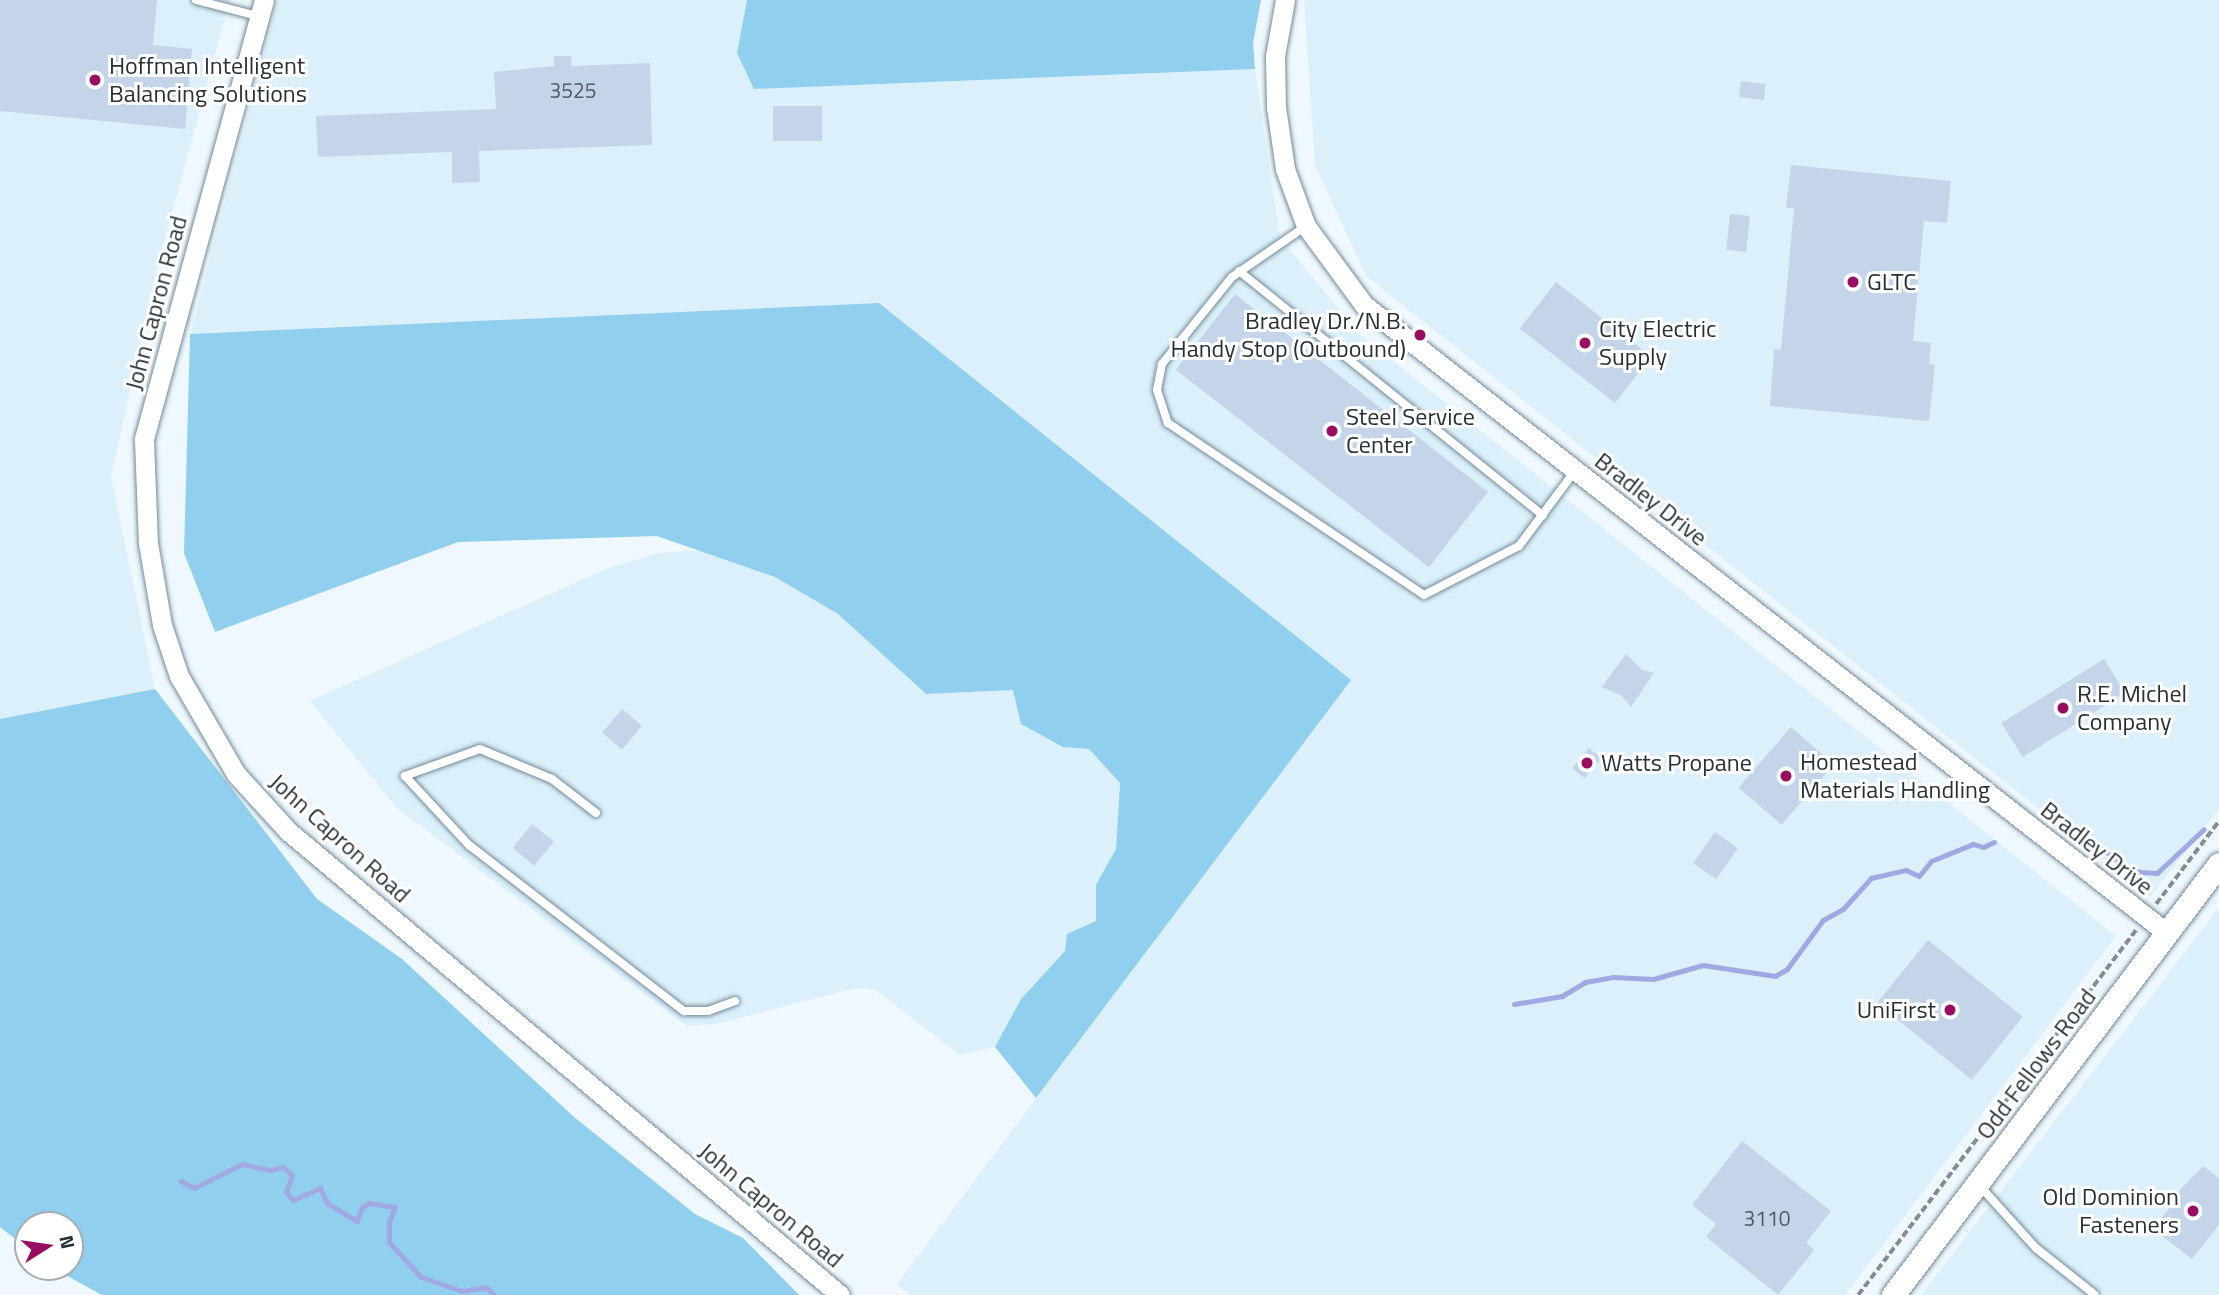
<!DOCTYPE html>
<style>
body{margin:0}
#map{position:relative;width:2219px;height:1295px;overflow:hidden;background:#eef8fe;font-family:"Titillium Web",sans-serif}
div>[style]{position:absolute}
.built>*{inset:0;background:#dbf0fb}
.green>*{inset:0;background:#90cfed}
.stream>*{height:5px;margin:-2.5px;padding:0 2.5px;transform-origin:2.5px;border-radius:2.5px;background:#a1a9e4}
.building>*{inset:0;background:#c4d5e9;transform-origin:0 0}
.path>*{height:3.5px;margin-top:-1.75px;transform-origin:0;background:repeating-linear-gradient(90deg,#838d93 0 7px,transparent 0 10.5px)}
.roads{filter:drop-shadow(0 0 2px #738b98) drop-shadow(0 0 2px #738b98)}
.service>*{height:8px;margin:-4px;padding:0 4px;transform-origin:4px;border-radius:4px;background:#fff}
.tertiary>*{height:19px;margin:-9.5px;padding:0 9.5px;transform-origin:9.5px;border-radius:9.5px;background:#fff}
.secondary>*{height:23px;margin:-11.5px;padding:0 11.5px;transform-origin:11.5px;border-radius:11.5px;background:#fff}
.dots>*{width:19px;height:19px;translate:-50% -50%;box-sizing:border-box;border:4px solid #fff;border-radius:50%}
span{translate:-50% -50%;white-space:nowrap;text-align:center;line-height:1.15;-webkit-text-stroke:6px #fff;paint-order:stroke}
.number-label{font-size:21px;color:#4e5962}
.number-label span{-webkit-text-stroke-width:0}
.poi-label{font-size:24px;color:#263035}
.left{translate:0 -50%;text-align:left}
.right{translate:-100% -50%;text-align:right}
.street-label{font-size:24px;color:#263035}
.north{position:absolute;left:14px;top:1211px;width:70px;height:70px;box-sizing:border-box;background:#fff;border:2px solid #a8acae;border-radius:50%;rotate:78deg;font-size:19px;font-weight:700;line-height:28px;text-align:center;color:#263035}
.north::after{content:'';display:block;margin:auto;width:24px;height:32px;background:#980d62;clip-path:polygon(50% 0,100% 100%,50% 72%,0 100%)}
</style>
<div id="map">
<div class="built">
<div style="clip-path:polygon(0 0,230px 0,156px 271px,111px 477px,155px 689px,0 719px)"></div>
<div style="clip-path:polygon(278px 0,747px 0,737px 53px,755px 89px,1255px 69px,1280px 237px,1359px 334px,2116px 936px,1845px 1295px,910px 1295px,897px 1284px,1350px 680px,879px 303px,190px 334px)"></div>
<div style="clip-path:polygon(1304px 0,2219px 0,2219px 809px,2150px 897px,1366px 276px,1315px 165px)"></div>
<div style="clip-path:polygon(706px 550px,775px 577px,838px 614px,925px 694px,1013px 690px,1063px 747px,1089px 749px,1120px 782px,1116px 849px,1096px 885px,1096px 921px,1067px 934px,1065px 951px,1021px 999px,995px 1047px,960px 1055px,874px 989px,855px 988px,717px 1024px,687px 1026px,397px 808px,310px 701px,606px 569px,658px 553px)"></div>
<div style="clip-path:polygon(2219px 908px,2219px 1295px,1921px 1295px)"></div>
</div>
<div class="green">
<div style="clip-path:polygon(747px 0,1261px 0,1253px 43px,1255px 69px,754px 89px,737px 53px)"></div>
<div style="clip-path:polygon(879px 303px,1351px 680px,1036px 1098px,995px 1047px,1021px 999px,1065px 951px,1067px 934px,1096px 921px,1096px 885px,1116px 849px,1120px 783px,1089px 749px,1063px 747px,1021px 724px,1013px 690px,926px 694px,838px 614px,775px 577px,657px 536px,458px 542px,215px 632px,184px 553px,190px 334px)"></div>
<div style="clip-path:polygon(155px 689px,317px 899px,402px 959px,574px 1117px,695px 1214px,743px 1238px,799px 1295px,102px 1295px,51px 1267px,70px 1267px,70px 1225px,28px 1225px,28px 1249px,0 1227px,0 719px)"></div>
</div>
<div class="stream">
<div style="left:2066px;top:822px;width:79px;rotate:36.7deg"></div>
<div style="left:2129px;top:869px;width:12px;rotate:14deg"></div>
<div style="left:2141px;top:872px;width:16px;rotate:4deg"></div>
<div style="left:2157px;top:873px;width:64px;rotate:-43.1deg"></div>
<div style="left:1514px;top:1004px;width:49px;rotate:-9.5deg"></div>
<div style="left:1562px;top:996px;width:27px;rotate:-31deg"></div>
<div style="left:1585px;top:982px;width:28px;rotate:-10deg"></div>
<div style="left:1613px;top:977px;width:40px;rotate:2.9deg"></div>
<div style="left:1653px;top:979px;width:52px;rotate:-15.6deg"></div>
<div style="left:1703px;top:965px;width:73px;rotate:8.7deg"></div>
<div style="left:1775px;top:976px;width:14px;rotate:-30deg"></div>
<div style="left:1787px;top:969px;width:61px;rotate:-53.7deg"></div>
<div style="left:1823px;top:920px;width:23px;rotate:-29deg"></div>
<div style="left:1843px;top:909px;width:42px;rotate:-47.9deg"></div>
<div style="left:1871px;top:878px;width:36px;rotate:-13deg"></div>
<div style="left:1906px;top:870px;width:14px;rotate:25deg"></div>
<div style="left:1919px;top:876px;width:19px;rotate:-51deg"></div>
<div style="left:1931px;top:861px;width:45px;rotate:-22deg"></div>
<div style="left:1973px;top:844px;width:10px;rotate:17deg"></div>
<div style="left:1983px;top:847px;width:12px;rotate:-24deg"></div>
<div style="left:181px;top:1181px;width:15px;rotate:28deg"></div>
<div style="left:194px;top:1188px;width:54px;rotate:-26.6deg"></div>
<div style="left:242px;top:1164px;width:30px;rotate:12deg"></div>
<div style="left:271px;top:1170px;width:12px;rotate:-14deg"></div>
<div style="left:283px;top:1167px;width:12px;rotate:42deg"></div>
<div style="left:292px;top:1175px;width:18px;rotate:109deg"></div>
<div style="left:286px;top:1192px;width:11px;rotate:49deg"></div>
<div style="left:293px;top:1200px;width:30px;rotate:-24deg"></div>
<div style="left:320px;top:1188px;width:17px;rotate:65deg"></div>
<div style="left:327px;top:1203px;width:35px;rotate:31deg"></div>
<div style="left:357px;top:1221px;width:15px;rotate:-70deg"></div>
<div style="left:362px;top:1207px;width:8px;rotate:-30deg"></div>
<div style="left:369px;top:1203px;width:26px;rotate:9deg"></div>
<div style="left:395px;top:1207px;width:16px;rotate:112deg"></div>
<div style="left:389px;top:1222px;width:20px;rotate:90deg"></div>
<div style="left:389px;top:1242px;width:47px;rotate:47.6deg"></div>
<div style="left:421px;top:1277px;width:43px;rotate:18.9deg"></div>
<div style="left:462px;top:1291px;width:24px;rotate:-9deg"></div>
<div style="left:486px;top:1287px;width:11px;rotate:45deg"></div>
</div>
<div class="building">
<div style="clip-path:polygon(0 0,157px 0,153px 45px,192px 49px,185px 129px,0 111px)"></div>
<div style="clip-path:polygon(554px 56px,571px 56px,572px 66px,650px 63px,652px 145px,479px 151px,480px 182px,452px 183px,452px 152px,318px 157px,316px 116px,496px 109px,494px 72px,554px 66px)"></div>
<div style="left:1741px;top:81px;width:25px;height:16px;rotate:7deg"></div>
<div style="left:773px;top:106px;width:49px;height:35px"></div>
<div style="clip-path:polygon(1791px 165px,1951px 181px,1947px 223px,1924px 221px,1913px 341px,1931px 343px,1929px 364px,1935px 365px,1929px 421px,1770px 406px,1774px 349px,1781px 350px,1794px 208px,1786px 208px)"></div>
<div style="left:1730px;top:214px;width:20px;height:36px;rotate:6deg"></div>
<div style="left:1556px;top:282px;width:121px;height:59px;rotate:38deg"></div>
<div style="left:1235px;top:294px;width:321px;height:96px;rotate:38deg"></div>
<div style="clip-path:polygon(1626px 654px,1642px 670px,1654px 673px,1631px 707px,1622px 696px,1602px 687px)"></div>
<div style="left:2104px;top:659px;width:40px;height:121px;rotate:58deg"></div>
<div style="left:622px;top:709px;width:26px;height:31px;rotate:40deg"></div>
<div style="left:1791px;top:727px;width:57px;height:80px;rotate:41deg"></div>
<div style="left:1589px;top:748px;width:16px;height:26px;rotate:40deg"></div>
<div style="left:532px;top:824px;width:28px;height:31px;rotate:39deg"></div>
<div style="left:1715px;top:832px;width:28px;height:38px;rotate:35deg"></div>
<div style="left:1928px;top:940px;width:122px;height:81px;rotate:39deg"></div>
<div style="clip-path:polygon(1742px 1141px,1831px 1211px,1806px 1243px,1814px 1250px,1778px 1295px,1706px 1237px,1716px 1224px,1692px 1205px)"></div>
<div style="clip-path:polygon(2203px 1166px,2219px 1178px,2219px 1225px,2192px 1259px,2153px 1229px,2178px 1197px,2175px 1195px)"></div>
</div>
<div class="path">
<div style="left:2156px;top:904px;width:104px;rotate:-52.8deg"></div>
<div style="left:1858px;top:1295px;width:460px;rotate:-52.7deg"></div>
</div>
<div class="roads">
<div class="service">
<div style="left:196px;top:0;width:64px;rotate:14.5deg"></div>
<div style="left:1306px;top:226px;width:90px;rotate:145.4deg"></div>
<div style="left:1232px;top:277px;width:112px;rotate:128.8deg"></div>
<div style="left:1162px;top:364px;width:26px;rotate:101deg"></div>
<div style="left:1157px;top:390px;width:35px;rotate:72deg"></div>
<div style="left:1168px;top:423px;width:308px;rotate:33.9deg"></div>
<div style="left:1424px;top:595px;width:107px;rotate:-27.3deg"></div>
<div style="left:1519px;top:546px;width:94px;rotate:-53.3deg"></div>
<div style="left:1239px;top:271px;width:390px;rotate:38.8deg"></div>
<div style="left:596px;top:813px;width:56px;rotate:-142.3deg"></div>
<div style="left:552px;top:779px;width:78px;rotate:-157.4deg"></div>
<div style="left:480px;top:749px;width:80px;rotate:160.2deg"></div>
<div style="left:405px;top:776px;width:94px;rotate:47.2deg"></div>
<div style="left:469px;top:845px;width:272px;rotate:37.7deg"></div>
<div style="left:684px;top:1011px;width:24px"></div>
<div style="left:708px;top:1011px;width:29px;rotate:-20deg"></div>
<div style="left:1979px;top:1185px;width:85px;rotate:47.9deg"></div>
<div style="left:2036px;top:1248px;width:75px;rotate:38.5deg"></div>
</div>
<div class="tertiary">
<div style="left:264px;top:0;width:456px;rotate:105.3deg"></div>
<div style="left:144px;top:440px;width:103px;rotate:87.8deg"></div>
<div style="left:148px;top:543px;width:83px;rotate:80.3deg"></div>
<div style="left:162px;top:625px;width:54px;rotate:71.6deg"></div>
<div style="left:179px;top:676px;width:113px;rotate:59.8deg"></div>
<div style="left:236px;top:774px;width:77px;rotate:47.6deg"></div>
<div style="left:288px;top:831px;width:721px;rotate:40.05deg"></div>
<div style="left:1285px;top:0;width:57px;rotate:100.1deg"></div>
<div style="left:1275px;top:56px;width:51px;rotate:88.9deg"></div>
<div style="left:1276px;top:107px;width:63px;rotate:81.7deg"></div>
<div style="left:1285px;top:169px;width:61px;rotate:69.8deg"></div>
<div style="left:1306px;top:226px;width:98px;rotate:53.7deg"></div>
<div style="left:1364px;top:305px;width:1019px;rotate:38.03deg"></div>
</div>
<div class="secondary">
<div style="left:1893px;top:1295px;width:540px;rotate:-52.9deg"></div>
</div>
</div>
<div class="dots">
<div style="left:95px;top:80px;background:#980d62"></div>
<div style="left:1853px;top:282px;background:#980d62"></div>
<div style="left:1420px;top:335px;background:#980d62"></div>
<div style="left:1585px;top:343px;background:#980d62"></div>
<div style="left:1332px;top:431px;background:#980d62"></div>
<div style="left:2063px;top:708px;background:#980d62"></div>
<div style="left:1587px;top:763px;background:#980d62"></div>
<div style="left:1786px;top:776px;background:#980d62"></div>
<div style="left:1950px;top:1010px;background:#980d62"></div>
<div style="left:2193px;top:1211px;background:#980d62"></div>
</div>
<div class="number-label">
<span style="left:573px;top:90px">3525</span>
<span style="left:1767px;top:1218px">3110</span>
</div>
<div class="poi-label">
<span class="left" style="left:109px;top:80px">Hoffman Intelligent<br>Balancing Solutions</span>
<span class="left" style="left:1867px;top:282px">GLTC</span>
<span class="right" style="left:1406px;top:335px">Bradley Dr./N.B.<br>Handy Stop (Outbound)</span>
<span class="left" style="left:1599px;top:343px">City Electric<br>Supply</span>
<span class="left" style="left:1346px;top:431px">Steel Service<br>Center</span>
<span class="left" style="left:2077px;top:708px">R.E. Michel<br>Company</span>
<span class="left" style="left:1800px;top:776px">Homestead<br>Materials Handling</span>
<span class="left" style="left:1601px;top:763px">Watts Propane</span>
<span class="right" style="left:1936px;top:1010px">UniFirst</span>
<span class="right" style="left:2179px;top:1211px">Old Dominion<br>Fasteners</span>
</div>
<div class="street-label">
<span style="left:156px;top:303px;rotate:-75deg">John Capron Road</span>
<span style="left:1651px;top:499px;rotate:38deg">Bradley Drive</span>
<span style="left:340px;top:838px;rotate:42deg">John Capron Road</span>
<span style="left:2097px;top:848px;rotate:38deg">Bradley Drive</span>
<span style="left:2036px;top:1064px;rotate:-53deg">Odd Fellows Road</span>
<span style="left:771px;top:1205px;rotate:40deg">John Capron Road</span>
</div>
<div class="north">N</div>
</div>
